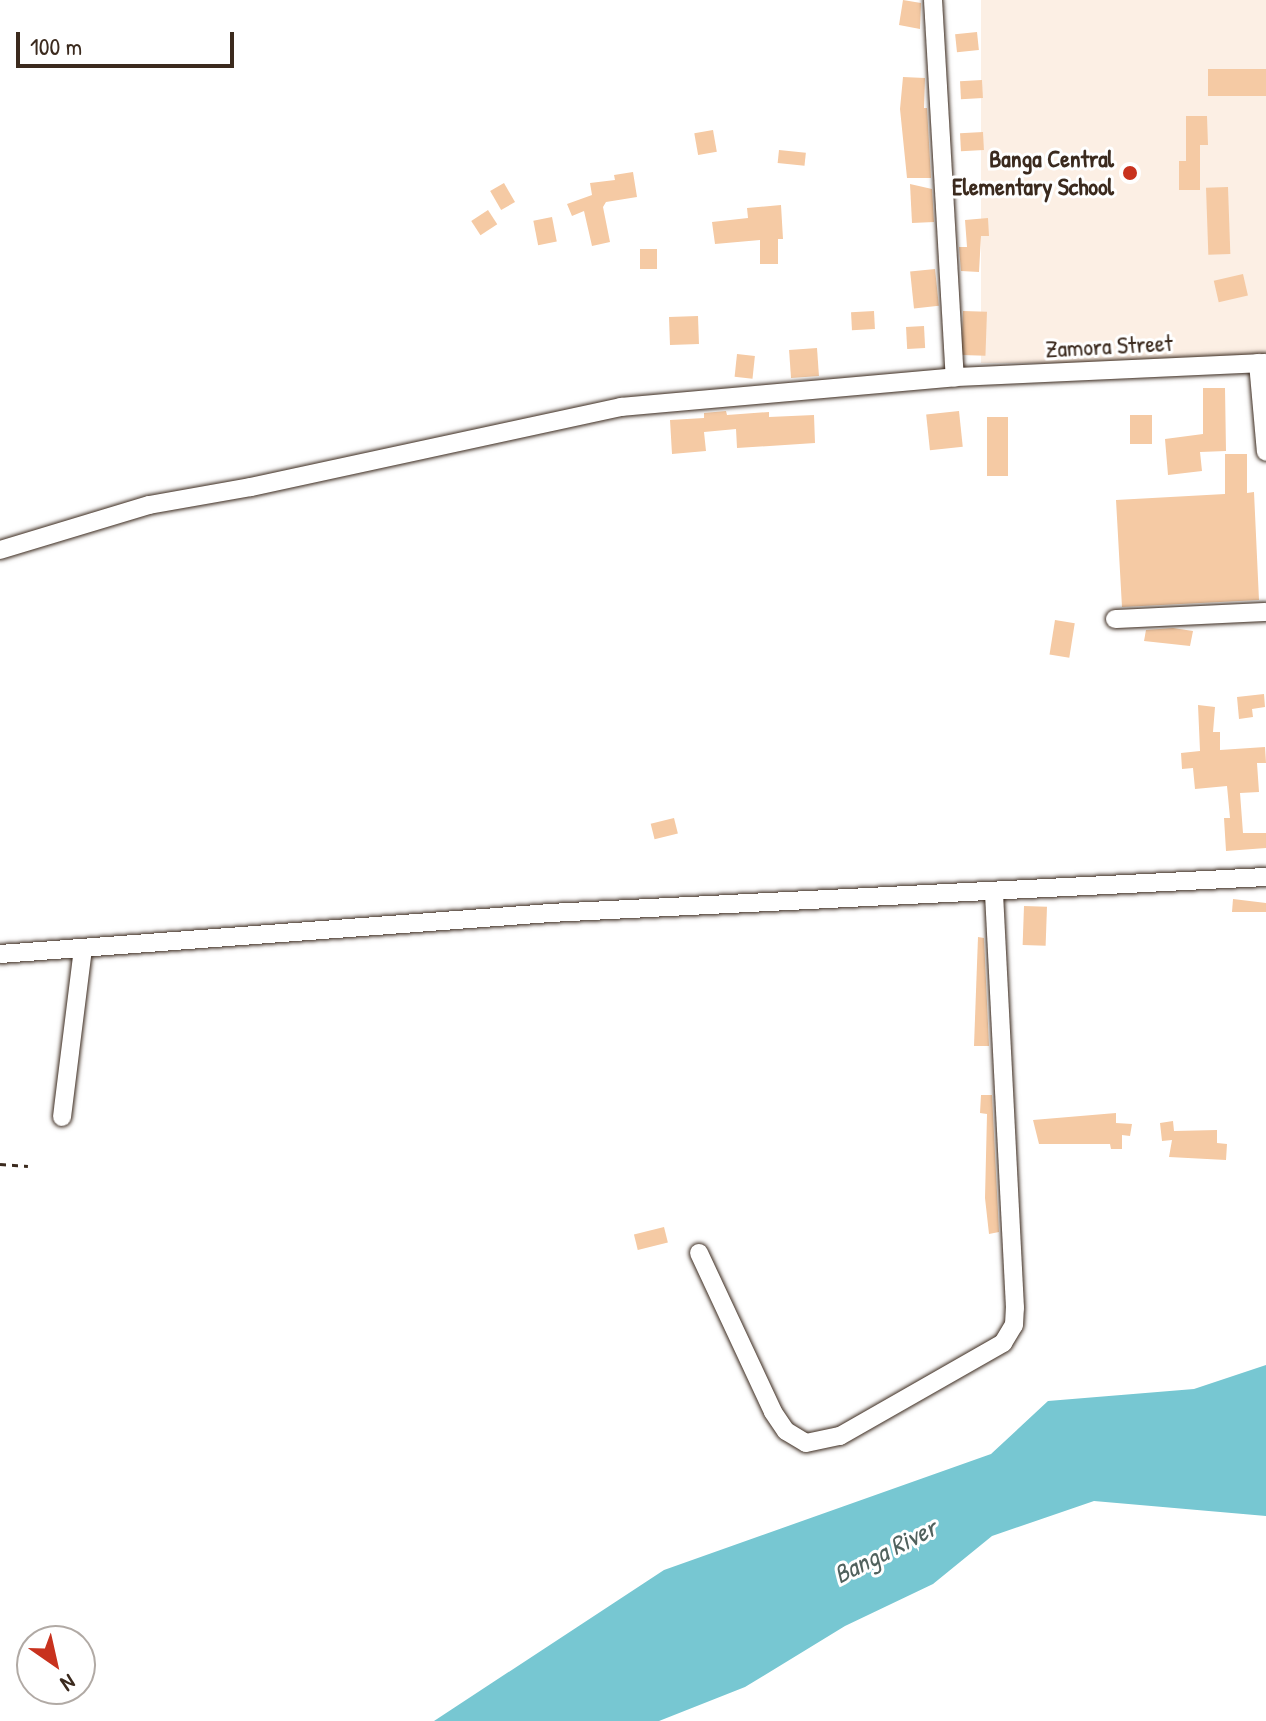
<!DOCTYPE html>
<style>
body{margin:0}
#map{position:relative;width:1266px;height:1721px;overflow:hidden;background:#fff;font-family:"Patrick Hand",sans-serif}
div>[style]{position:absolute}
.built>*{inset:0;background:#fcefe4;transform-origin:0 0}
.water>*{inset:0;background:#77c7d2}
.building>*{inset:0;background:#f5caa4;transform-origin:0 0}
.path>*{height:3px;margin-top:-1.5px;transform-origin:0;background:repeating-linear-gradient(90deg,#3b2a1e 0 6px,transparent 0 12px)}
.roads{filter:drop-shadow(0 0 2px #3b2a1e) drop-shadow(0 0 2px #3b2a1e)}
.minor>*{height:18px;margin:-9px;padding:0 9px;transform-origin:9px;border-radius:9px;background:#fff}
.dots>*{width:22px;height:22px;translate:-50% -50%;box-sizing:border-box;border:4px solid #fff;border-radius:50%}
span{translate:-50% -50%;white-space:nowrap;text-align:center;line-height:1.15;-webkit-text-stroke:6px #fff;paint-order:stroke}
.poi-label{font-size:24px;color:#3b2a1e;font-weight:700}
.right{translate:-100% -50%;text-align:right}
.street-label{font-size:24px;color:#3b2a1e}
.water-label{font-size:26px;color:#50615d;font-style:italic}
.north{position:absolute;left:16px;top:1625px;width:80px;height:80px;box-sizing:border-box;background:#fff;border:2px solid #b1aaa5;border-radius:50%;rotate:146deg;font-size:22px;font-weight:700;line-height:32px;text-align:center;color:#3b2a1e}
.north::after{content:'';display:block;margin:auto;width:28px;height:36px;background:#c8321e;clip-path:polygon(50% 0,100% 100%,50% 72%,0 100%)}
.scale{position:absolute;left:16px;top:32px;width:218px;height:36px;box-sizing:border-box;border:4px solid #3b2a1e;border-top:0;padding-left:10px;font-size:24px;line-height:28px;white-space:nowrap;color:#3b2a1e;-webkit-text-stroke:6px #fff;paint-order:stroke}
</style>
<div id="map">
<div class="built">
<div style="left:981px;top:0;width:285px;height:363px"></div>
</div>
<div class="water">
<div style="clip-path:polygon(1266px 1365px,1266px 1516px,1094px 1501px,992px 1536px,933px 1584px,845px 1626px,745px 1687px,659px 1721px,434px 1721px,664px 1570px,991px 1454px,1048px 1401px,1194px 1389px)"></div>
</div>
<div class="building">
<div style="clip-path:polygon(903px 0,921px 3px,920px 29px,899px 25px)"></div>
<div style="left:977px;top:32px;width:18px;height:22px;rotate:84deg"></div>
<div style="left:1266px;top:69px;width:27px;height:58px;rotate:90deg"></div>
<div style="clip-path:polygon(903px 77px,925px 78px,924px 108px,927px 108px,931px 178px,907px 178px,900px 109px)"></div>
<div style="left:982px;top:80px;width:18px;height:22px;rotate:87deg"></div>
<div style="clip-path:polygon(1186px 116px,1207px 116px,1208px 145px,1200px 145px,1200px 190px,1179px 190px,1179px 161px,1186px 161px)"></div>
<div style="left:713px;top:130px;width:22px;height:19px;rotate:80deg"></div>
<div style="left:983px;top:132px;width:18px;height:23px;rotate:87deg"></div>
<div style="left:779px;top:150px;width:27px;height:13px;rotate:6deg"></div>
<div style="clip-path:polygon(633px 172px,637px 197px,606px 202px,603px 207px,610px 242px,592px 246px,584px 211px,572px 216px,567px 204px,592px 195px,590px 183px,615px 180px,614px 175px)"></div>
<div style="left:504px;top:183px;width:22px;height:16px;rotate:60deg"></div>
<div style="clip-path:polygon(910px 184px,932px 189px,934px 222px,912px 223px)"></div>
<div style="left:1228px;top:187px;width:67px;height:22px;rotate:88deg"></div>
<div style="clip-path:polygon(781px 205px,783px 239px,778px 239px,778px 264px,760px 264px,760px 240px,715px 244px,712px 222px,748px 218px,747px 208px)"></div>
<div style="left:488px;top:210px;width:17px;height:20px;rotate:57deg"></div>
<div style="left:552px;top:217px;width:25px;height:19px;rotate:79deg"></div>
<div style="clip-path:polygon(988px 218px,989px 236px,981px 236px,979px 272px,961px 271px,959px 247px,967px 247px,965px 220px)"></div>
<div style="left:640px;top:249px;width:17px;height:20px"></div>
<div style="left:935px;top:269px;width:37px;height:25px;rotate:84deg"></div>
<div style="left:1243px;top:274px;width:22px;height:30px;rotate:77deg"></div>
<div style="left:874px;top:311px;width:18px;height:23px;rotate:87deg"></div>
<div style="left:963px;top:311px;width:24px;height:44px;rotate:2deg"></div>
<div style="left:698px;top:316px;width:28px;height:29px;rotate:88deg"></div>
<div style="left:924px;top:326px;width:22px;height:18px;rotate:87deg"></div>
<div style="left:817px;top:348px;width:28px;height:28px;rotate:86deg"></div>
<div style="left:737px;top:354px;width:18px;height:23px;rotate:6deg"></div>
<div style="clip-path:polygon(1203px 388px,1225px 388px,1226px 451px,1200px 452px,1202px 471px,1168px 475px,1165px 439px,1203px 434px)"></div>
<div style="clip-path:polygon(726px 411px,727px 415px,769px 412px,769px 417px,814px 415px,815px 443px,737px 448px,736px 429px,704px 432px,706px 451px,672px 454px,670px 420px,704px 418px,704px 413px)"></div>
<div style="left:959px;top:411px;width:36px;height:33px;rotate:84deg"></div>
<div style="left:1130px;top:415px;width:22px;height:29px"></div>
<div style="left:987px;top:417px;width:21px;height:59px"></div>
<div style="clip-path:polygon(1225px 454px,1247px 454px,1247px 493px,1254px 492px,1259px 600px,1122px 607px,1116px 500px,1225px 494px)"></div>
<div style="left:1055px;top:620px;width:20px;height:35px;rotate:9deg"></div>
<div style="clip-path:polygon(1173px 628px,1193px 631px,1190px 646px,1144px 641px,1146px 630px)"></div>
<div style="clip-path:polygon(1264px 694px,1265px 707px,1252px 709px,1253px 717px,1239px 719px,1237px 697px)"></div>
<div style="clip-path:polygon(1198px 705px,1215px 707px,1213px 732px,1220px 732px,1220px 750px,1265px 747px,1266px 763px,1257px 763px,1259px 792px,1240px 793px,1243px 833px,1266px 833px,1266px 848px,1226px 851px,1224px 818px,1230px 818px,1227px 786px,1195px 789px,1193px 768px,1182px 769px,1181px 753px,1200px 751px)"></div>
<div style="left:674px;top:818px;width:16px;height:24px;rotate:76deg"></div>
<div style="clip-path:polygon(1233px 899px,1266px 903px,1266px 912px,1232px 912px)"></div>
<div style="left:1024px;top:906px;width:23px;height:39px;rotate:2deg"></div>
<div style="clip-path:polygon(978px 937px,984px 938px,989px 1046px,974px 1046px)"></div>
<div style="clip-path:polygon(981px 1095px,992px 1095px,999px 1232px,989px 1234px,985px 1198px,987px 1114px,980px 1113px)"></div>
<div style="clip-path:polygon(1116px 1113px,1116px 1123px,1132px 1124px,1130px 1136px,1122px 1135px,1122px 1149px,1111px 1149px,1110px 1144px,1039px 1144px,1033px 1120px)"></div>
<div style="clip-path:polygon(1173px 1121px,1174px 1131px,1217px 1130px,1217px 1143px,1227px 1144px,1226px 1160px,1169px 1157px,1172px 1140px,1162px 1141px,1160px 1123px)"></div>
<div style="left:664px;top:1227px;width:16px;height:31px;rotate:76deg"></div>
</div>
<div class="path">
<div style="left:0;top:1164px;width:28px;rotate:4deg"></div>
</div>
<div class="roads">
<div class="minor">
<div style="left:933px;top:0;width:378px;rotate:86.7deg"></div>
<div style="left:1258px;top:363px;width:89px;rotate:84.9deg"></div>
<div style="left:0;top:550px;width:156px;rotate:-16.8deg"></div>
<div style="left:149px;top:505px;width:104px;rotate:-10deg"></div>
<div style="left:251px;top:487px;width:379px;rotate:-12.2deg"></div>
<div style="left:621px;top:407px;width:335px;rotate:-5.1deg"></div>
<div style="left:955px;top:377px;width:311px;rotate:-2.6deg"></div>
<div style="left:1115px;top:619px;width:151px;rotate:-2.7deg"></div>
<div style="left:0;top:954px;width:552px;rotate:-4.26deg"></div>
<div style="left:550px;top:913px;width:717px;rotate:-2.88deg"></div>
<div style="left:62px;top:1117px;width:169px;rotate:-82.9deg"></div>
<div style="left:699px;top:1253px;width:175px;rotate:65deg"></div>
<div style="left:773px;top:1412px;width:23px;rotate:56deg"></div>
<div style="left:786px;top:1431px;width:23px;rotate:31deg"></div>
<div style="left:806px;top:1443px;width:35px;rotate:-12deg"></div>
<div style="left:840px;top:1436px;width:188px;rotate:-29.7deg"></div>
<div style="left:1003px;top:1343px;width:21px;rotate:-59deg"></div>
<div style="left:1014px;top:1325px;width:17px;rotate:-87deg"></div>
<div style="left:1015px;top:1308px;width:416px;rotate:-92.9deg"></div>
</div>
</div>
<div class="dots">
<div style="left:1130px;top:173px;background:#c8321e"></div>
</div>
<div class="poi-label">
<span class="right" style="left:1114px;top:173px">Banga Central<br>Elementary School</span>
</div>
<div class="street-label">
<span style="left:1109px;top:346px;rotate:-3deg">Zamora Street</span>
</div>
<div class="water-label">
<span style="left:885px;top:1551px;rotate:-27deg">Banga River</span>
</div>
<div class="north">N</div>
<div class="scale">100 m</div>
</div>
